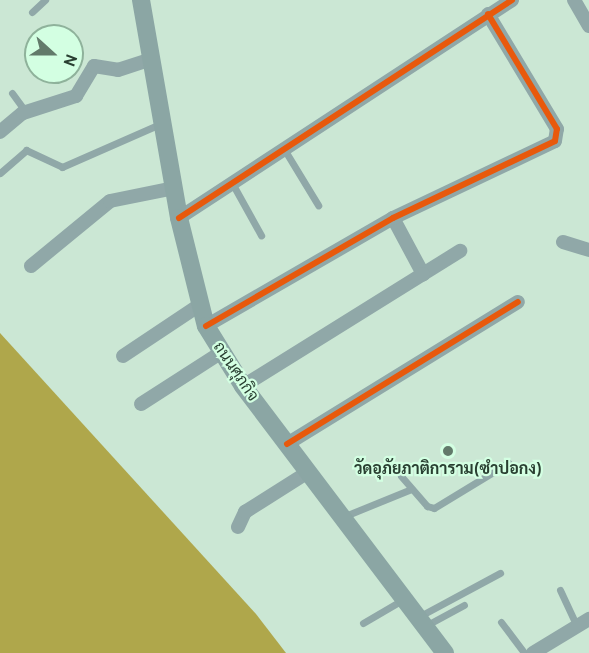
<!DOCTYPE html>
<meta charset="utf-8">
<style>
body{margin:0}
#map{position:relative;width:589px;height:653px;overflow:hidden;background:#cbe7d4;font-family:Overpass,Sarabun,sans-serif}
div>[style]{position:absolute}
.water>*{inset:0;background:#afa74b}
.lane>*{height:7px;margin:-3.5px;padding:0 3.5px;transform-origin:3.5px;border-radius:3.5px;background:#90a8a8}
.street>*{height:14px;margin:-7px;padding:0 7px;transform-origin:7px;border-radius:7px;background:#90a8a8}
.secondary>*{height:18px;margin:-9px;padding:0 9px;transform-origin:9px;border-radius:9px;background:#8ba6a4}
.cycleway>*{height:6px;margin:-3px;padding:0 3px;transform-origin:3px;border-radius:3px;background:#e8590c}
.dots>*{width:16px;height:16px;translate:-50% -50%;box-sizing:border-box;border:3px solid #d3ffe2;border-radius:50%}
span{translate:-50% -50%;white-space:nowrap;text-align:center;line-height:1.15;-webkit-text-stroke:4.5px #d3ffe2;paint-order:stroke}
.street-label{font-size:16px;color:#293f31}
.poi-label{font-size:16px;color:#293f31;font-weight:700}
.north{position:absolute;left:24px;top:24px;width:60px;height:60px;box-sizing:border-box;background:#d3ffe2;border:2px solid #8fb29b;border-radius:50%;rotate:111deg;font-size:16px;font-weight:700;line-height:24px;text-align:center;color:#293f31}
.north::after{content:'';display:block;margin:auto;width:21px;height:27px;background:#627a6a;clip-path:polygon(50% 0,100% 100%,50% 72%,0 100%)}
</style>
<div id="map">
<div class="water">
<div style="clip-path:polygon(0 333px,256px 614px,286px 653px,0 653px)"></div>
</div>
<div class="lane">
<div style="left:32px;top:12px;width:18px;rotate:-43deg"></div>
<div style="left:12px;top:93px;width:24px;rotate:54deg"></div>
<div style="left:284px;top:149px;width:66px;rotate:58.7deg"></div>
<div style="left:0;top:173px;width:35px;rotate:-41deg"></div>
<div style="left:26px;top:150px;width:40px;rotate:25deg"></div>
<div style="left:62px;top:167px;width:107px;rotate:-23.7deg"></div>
<div style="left:232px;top:183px;width:60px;rotate:60.9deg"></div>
<div style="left:401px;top:476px;width:40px;rotate:49deg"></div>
<div style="left:427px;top:506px;width:7px;rotate:16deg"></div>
<div style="left:434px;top:508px;width:87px;rotate:-31.3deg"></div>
<div style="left:345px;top:516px;width:71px;rotate:-22.2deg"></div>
<div style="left:560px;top:590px;width:40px;rotate:65deg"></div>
<div style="left:420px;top:616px;width:91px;rotate:-28.3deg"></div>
<div style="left:501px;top:622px;width:39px;rotate:53deg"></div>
<div style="left:363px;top:623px;width:48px;rotate:-30.3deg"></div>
<div style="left:427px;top:625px;width:42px;rotate:-28.4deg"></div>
</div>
<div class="street">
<div style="left:574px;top:0;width:30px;rotate:60deg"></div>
<div style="left:0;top:132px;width:30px;rotate:-40deg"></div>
<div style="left:23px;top:113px;width:56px;rotate:-17.8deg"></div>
<div style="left:76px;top:96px;width:35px;rotate:-59deg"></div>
<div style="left:94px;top:66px;width:24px;rotate:9deg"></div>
<div style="left:118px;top:70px;width:35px;rotate:-18deg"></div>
<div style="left:179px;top:218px;width:398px;rotate:-33.2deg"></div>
<div style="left:393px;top:218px;width:64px;rotate:61.8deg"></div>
<div style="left:423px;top:274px;width:44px;rotate:-31.9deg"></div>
<div style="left:563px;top:242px;width:27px;rotate:17deg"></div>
<div style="left:31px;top:266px;width:102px;rotate:-39.4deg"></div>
<div style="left:110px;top:201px;width:65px;rotate:-11.5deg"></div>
<div style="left:206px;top:326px;width:216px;rotate:-30deg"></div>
<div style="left:393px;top:218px;width:179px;rotate:-25.4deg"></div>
<div style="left:555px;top:141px;width:12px;rotate:-81deg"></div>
<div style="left:557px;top:129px;width:134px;rotate:-121deg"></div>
<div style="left:123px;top:356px;width:90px;rotate:-33.7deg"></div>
<div style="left:243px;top:386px;width:212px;rotate:-31.9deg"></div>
<div style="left:141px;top:404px;width:94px;rotate:-32.8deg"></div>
<div style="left:287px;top:444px;width:271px;rotate:-31.6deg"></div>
<div style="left:238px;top:527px;width:17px;rotate:-65deg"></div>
<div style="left:245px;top:512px;width:75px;rotate:-32.4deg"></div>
<div style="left:533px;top:653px;width:66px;rotate:-31.3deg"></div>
</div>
<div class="secondary">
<div style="left:141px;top:0;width:221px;rotate:80.1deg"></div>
<div style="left:179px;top:218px;width:111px;rotate:76deg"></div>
<div style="left:206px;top:326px;width:70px;rotate:58.3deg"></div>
<div style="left:243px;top:386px;width:335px;rotate:52.9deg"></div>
</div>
<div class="cycleway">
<div style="left:179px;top:218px;width:398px;rotate:-33.2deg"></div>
<div style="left:206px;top:326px;width:216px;rotate:-30deg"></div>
<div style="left:393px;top:218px;width:179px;rotate:-25.4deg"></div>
<div style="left:555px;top:141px;width:12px;rotate:-81deg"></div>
<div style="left:557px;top:129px;width:134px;rotate:-121deg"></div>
<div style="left:287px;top:444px;width:271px;rotate:-31.6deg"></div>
</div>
<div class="dots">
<div style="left:448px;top:451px;background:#627a6a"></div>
</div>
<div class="street-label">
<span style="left:235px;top:372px;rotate:56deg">ถนนศุภกิจ</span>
</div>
<div class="poi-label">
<span style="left:448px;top:470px">วัดอุภัยภาติการาม(ซำปอกง)</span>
</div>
<div class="north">N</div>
</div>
